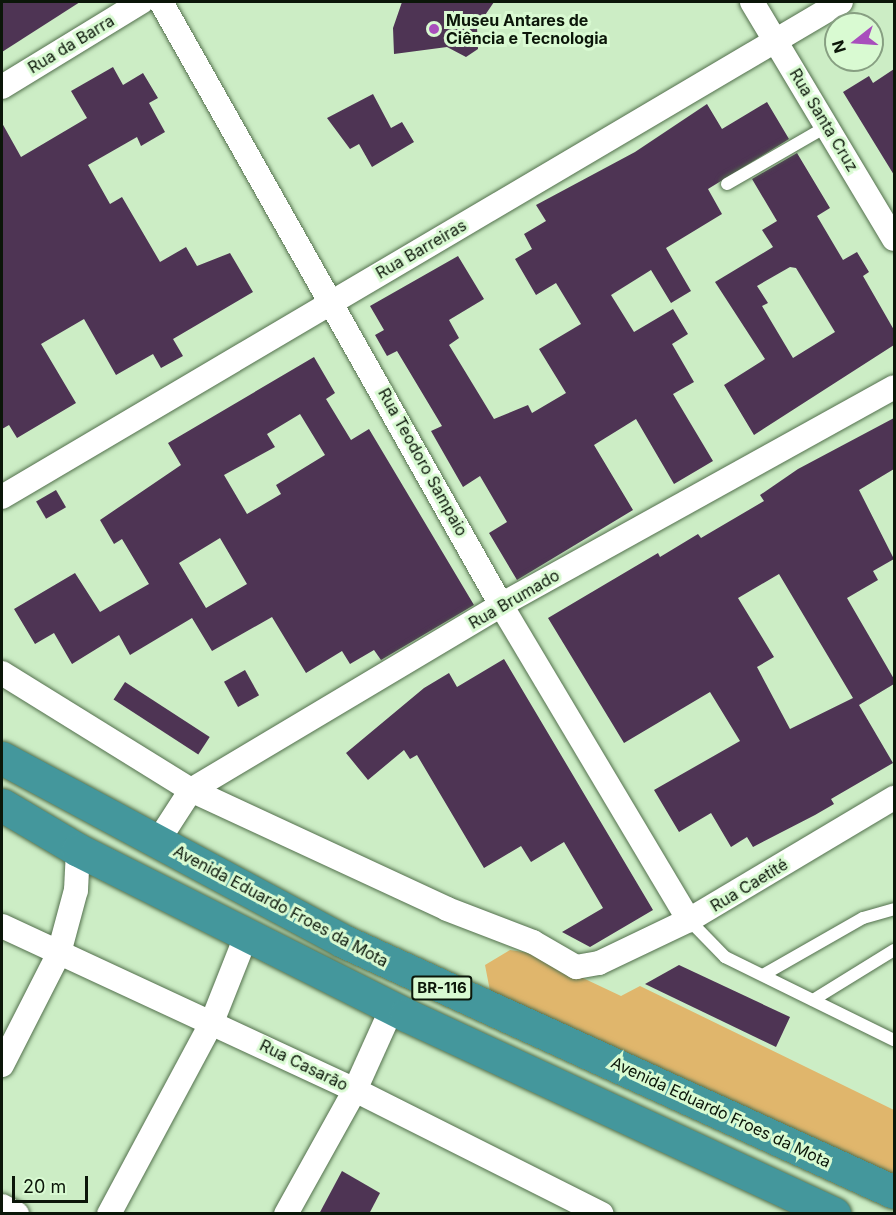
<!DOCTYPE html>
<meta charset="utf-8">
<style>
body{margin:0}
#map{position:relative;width:896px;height:1215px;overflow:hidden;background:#ccedc5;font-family:Inter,sans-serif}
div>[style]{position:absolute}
.green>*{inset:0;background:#e0b66c}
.building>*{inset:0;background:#4e3454;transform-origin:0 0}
.roads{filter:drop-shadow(0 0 2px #53704d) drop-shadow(0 0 2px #53704d)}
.lane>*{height:12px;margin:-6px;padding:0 6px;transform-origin:6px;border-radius:6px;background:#fff}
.street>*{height:24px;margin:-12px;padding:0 12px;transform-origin:12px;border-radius:12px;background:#fff}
.highway>*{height:33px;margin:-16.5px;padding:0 16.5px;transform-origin:16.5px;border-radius:16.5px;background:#44979c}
.dots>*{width:16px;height:16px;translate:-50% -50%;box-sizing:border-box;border:3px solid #d9fad2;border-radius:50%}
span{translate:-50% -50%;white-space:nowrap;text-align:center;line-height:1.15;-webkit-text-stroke:6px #d9fad2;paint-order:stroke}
.shield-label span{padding:2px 4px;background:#d9fad2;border:2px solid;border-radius:4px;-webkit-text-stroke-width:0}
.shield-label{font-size:15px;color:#0b1609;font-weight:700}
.poi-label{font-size:16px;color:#0b1609;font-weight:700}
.left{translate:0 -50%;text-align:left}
.street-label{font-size:16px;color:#0b1609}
.frame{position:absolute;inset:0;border:3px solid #0b1609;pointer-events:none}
.north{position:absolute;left:824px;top:12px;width:60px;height:60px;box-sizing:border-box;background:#d9fad2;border:2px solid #879f82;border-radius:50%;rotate:253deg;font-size:16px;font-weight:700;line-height:24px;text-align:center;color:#0b1609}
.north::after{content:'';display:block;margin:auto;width:21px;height:27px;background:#a84fbc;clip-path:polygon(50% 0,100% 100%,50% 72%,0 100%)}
.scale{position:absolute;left:12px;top:1176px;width:76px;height:27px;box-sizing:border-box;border:3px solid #0b1609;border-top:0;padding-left:8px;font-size:18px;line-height:21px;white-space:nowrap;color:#0b1609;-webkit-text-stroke:4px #d9fad2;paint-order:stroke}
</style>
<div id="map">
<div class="green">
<div style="clip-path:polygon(510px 950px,530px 953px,621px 996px,640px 986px,894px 1110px,894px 1176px,490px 991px,485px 965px)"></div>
</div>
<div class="building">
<div style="clip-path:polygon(2px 2px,80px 2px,2px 52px)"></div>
<div style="clip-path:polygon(402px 2px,494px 2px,477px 27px,478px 49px,466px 57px,447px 47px,394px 54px,393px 28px)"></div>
<div style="clip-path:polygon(113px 67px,123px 85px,143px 73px,158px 98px,149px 103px,165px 132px,141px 146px,137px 137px,88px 165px,110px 204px,122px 197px,160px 262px,186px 247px,197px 266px,230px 253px,253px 292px,173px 339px,183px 356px,161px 368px,153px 354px,116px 375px,84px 319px,41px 344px,76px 403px,17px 438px,9px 425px,2px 429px,2px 123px,21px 157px,87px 118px,71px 91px)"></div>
<div style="clip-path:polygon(894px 69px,894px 175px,843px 92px,869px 76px,873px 83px)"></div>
<div style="clip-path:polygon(373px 94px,391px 128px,402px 122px,414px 142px,372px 167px,359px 144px,350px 149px,327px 118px)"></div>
<div style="clip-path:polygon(767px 102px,789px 139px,708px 189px,722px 214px,666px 248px,691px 291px,671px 303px,651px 270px,611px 295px,634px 332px,673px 309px,688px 334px,672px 344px,694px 382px,673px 394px,713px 461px,674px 484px,636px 419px,594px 445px,633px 510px,517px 580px,489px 533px,507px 522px,480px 476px,463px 487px,431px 431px,442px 426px,397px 351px,387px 356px,375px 335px,384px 330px,370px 306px,458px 256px,484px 299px,449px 320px,459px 338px,449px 345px,494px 419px,528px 405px,532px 413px,566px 393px,539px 349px,581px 324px,556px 283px,536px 295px,515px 259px,532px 249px,524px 234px,546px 221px,536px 205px,635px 152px,707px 104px,722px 129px)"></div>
<div style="clip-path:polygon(evenodd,797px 153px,830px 208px,817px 216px,843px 260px,857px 252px,869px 272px,863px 276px,894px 330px,894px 345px,754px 435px,724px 385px,765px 359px,715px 282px,773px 247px,762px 230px,777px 221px,752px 179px,797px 153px,790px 267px,796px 268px,835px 332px,793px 358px,762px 306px,768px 303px,757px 286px,790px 267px)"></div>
<div style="clip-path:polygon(evenodd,314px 357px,335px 393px,326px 399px,351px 440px,369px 429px,474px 605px,381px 660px,374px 650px,350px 664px,342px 651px,306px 673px,272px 617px,212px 651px,192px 618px,130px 655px,119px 635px,72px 664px,54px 633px,35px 644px,14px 609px,75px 573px,100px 612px,149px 584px,122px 539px,114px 544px,100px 520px,181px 465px,168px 443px,314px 357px,300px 414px,325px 455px,276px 485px,281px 494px,247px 514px,224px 475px,275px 447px,267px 434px,300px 414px,314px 357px,220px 538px,247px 584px,206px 608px,179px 563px,220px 538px)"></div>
<div style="clip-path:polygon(evenodd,894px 418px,894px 469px,859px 490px,894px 559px,873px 571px,878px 580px,847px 598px,894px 679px,894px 684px,859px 705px,893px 763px,831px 799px,834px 804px,815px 815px,753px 847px,747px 837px,731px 847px,711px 813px,679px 832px,654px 790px,740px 741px,710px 692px,624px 743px,548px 618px,658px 553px,660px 557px,698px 534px,701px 538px,764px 501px,760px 495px,798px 469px,894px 418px,779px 574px,853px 698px,790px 729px,757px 667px,774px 657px,738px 598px,779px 574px)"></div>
<div style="left:56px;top:490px;width:20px;height:23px;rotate:60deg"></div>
<div style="clip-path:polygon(504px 659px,653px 910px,590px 947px,562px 932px,603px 908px,564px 842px,531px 862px,521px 846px,484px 868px,417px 755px,410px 759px,404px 750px,368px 780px,346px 753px,424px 688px,449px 673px,457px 687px)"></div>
<div style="left:245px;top:670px;width:29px;height:24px;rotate:61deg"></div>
<div style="left:125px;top:682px;width:101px;height:21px;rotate:33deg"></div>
<div style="clip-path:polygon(679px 965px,790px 1017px,776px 1047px,645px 984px)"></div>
<div style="clip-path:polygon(342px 1171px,380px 1193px,369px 1214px,319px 1214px)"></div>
</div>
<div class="roads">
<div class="lane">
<div style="left:727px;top:184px;width:118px;rotate:-30deg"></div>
<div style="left:689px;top:920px;width:52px;rotate:45.8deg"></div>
<div style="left:725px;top:957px;width:188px;rotate:26.2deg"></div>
<div style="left:763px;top:975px;width:115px;rotate:-29.7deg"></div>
<div style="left:863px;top:918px;width:32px;rotate:-16deg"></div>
<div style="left:813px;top:1000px;width:95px;rotate:-31.7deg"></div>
</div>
<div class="street">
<div style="left:161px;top:2px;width:692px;rotate:60.58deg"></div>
<div style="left:501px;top:605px;width:367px;rotate:59.2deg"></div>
<div style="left:752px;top:2px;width:276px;rotate:59.1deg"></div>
<div style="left:2px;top:87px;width:163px;rotate:-31.4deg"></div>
<div style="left:2px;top:497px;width:974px;rotate:-30.54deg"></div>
<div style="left:2px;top:673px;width:222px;rotate:31.8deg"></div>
<div style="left:191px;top:790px;width:282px;rotate:24.9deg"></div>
<div style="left:447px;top:909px;width:92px;rotate:21deg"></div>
<div style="left:533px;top:942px;width:50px;rotate:30.2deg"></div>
<div style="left:576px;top:967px;width:23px;rotate:-10deg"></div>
<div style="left:599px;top:963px;width:100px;rotate:-25.5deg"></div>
<div style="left:689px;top:920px;width:239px;rotate:-30.8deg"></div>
<div style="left:158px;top:841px;width:61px;rotate:-57.1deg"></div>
<div style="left:191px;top:790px;width:361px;rotate:-30.8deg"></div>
<div style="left:501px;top:605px;width:449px;rotate:-29deg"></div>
<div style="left:2px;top:926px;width:389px;rotate:24.9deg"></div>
<div style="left:355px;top:1090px;width:276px;rotate:26.7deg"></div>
<div style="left:2px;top:1065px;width:126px;rotate:-63deg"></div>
<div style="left:59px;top:953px;width:65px;rotate:-74.9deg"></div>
<div style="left:76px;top:890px;width:40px;rotate:-87.1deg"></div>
<div style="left:2px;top:1206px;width:17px;rotate:28deg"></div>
<div style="left:109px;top:1214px;width:218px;rotate:-61.8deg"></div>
<div style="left:212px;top:1022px;width:92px;rotate:-68.4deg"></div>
<div style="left:286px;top:1214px;width:142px;rotate:-60.9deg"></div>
<div style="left:355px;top:1090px;width:90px;rotate:-65.7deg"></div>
</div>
<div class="highway">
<div style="left:2px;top:758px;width:387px;rotate:28.2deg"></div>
<div style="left:343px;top:941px;width:605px;rotate:24.49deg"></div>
<div style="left:2px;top:805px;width:88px;rotate:30.6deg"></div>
<div style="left:78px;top:850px;width:367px;rotate:26.7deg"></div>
<div style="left:406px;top:1015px;width:472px;rotate:24.9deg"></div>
</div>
</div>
<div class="dots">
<div style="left:434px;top:29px;background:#a84fbc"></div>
</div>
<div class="shield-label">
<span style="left:442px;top:988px">BR-116</span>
</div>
<div class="poi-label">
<span class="left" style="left:446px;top:29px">Museu Antares de<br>Ciência e Tecnologia</span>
</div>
<div class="street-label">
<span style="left:71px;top:44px;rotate:-31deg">Rua da Barra</span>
<span style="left:824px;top:120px;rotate:59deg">Rua Santa Cruz</span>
<span style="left:421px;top:249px;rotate:-30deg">Rua Barreiras</span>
<span style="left:423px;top:462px;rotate:61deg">Rua Teodoro Sampaio</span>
<span style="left:514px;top:599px;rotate:-30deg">Rua Brumado</span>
<span style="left:749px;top:885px;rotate:-31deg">Rua Caetité</span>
<span style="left:281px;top:906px;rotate:28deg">Avenida Eduardo Froes da Mota</span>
<span style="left:304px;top:1065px;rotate:26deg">Rua Casarão</span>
<span style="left:721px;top:1112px;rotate:25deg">Avenida Eduardo Froes da Mota</span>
</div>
<div class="frame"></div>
<div class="north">N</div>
<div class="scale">20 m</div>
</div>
